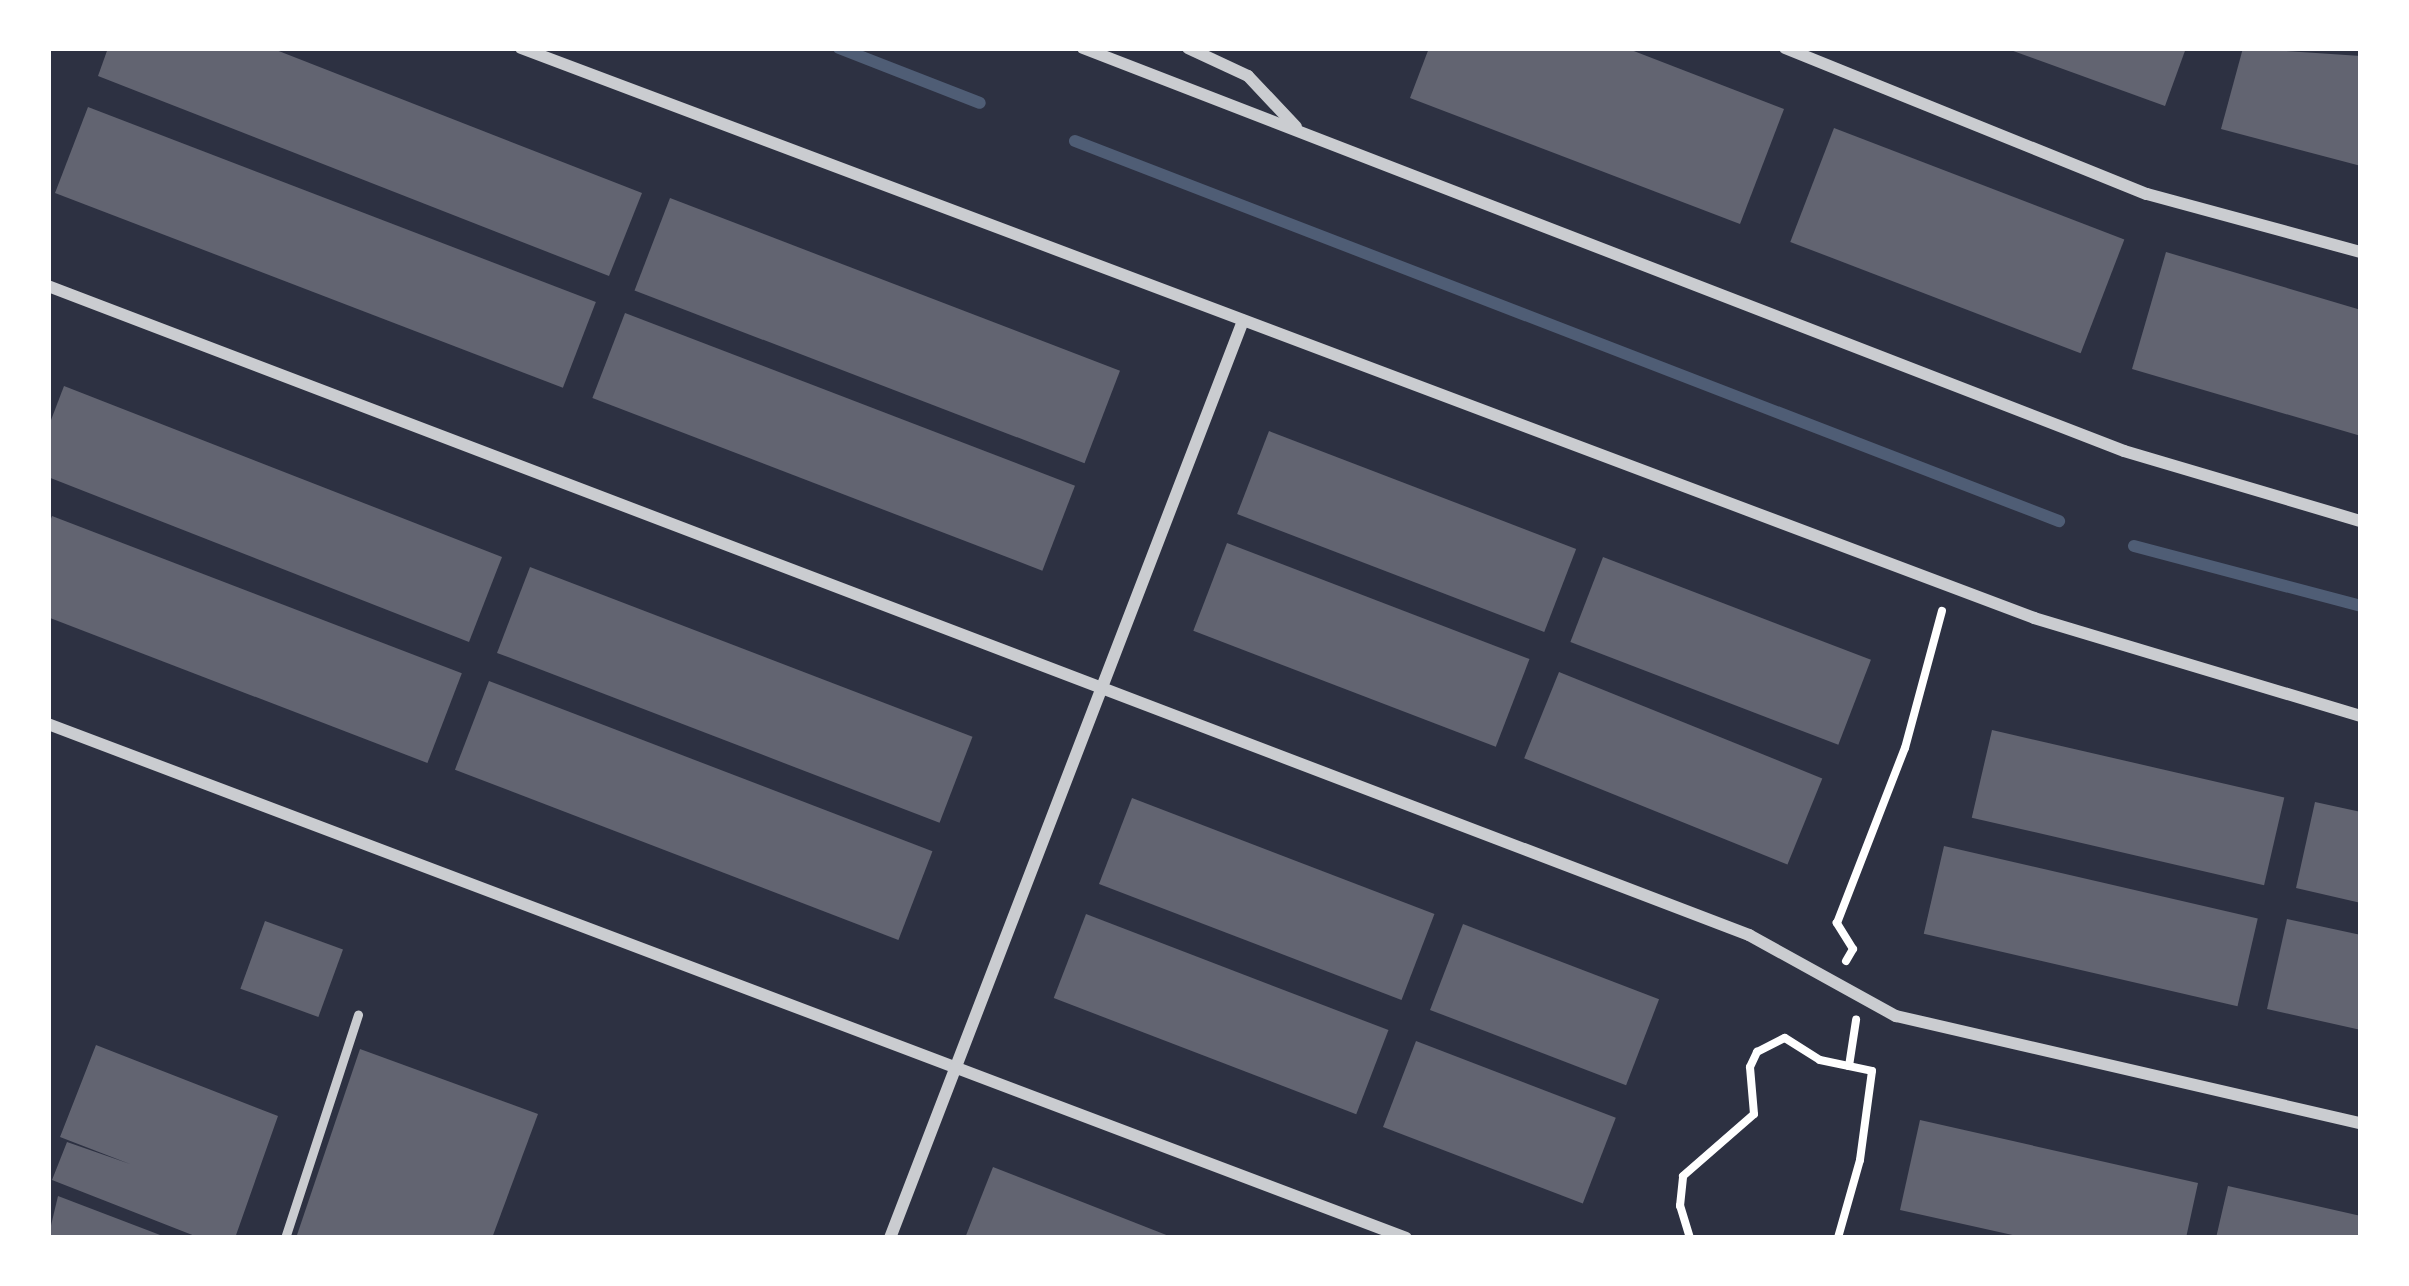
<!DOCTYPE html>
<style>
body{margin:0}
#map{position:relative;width:2409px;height:1286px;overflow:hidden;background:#2d3142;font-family:Figtree,sans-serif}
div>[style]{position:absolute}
.stream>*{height:12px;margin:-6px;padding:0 6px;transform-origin:6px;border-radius:6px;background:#4f5d75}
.building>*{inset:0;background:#626471;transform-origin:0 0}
.path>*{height:8px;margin:-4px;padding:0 4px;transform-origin:4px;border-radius:4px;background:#fff}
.service>*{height:9px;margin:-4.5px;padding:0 4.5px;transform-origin:4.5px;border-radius:4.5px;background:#caccd0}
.minor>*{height:12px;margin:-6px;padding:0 6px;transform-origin:6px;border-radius:6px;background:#caccd0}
span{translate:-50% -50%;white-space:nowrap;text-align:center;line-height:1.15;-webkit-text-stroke:9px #fff;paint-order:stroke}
.frame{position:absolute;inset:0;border:51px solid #fff;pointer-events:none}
</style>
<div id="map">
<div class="stream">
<div style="left:839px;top:48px;width:151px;rotate:21.3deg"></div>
<div style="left:1075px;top:141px;width:1055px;rotate:21.12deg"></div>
<div style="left:2134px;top:546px;width:235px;rotate:14.8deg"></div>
</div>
<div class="building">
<div style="clip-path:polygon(108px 48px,271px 48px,642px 193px,609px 276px,98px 76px)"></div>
<div style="clip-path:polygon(1429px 48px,1626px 48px,1784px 109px,1740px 224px,1410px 98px)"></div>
<div style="clip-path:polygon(2005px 48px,2186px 48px,2165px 106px)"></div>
<div style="clip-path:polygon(2243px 48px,2361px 56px,2361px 166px,2221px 129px)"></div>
<div style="left:88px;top:107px;width:544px;height:92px;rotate:21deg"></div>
<div style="left:1834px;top:128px;width:311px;height:122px;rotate:21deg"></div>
<div style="left:670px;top:198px;width:482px;height:99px;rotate:21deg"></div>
<div style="clip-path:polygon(2166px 252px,2361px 310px,2361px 436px,2132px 369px)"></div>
<div style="left:625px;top:313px;width:482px;height:91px;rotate:21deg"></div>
<div style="clip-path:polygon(64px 386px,502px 557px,469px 642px,48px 477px,48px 428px)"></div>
<div style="left:1269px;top:431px;width:329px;height:89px;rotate:21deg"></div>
<div style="left:52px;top:516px;width:439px;height:96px;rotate:21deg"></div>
<div style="left:1227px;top:543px;width:324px;height:94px;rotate:21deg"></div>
<div style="left:1603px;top:557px;width:287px;height:91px;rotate:21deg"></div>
<div style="left:530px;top:567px;width:474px;height:92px;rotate:21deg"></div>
<div style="left:1559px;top:672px;width:284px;height:93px;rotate:22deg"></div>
<div style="left:489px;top:681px;width:475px;height:95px;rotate:21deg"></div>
<div style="left:1992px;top:730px;width:300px;height:90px;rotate:13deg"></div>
<div style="left:1132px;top:798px;width:324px;height:92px;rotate:21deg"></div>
<div style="clip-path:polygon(2315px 802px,2361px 812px,2361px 903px,2296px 888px)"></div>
<div style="left:1944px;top:846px;width:322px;height:90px;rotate:13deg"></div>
<div style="left:1086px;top:914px;width:324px;height:90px;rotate:21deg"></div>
<div style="clip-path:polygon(2287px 919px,2361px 935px,2361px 1030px,2267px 1009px)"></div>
<div style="left:265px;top:921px;width:83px;height:72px;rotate:20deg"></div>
<div style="left:1463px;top:924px;width:210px;height:92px;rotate:21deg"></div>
<div style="left:1416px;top:1041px;width:214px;height:92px;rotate:21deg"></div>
<div style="clip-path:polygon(96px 1045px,278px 1116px,235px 1238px,200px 1238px,52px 1180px,67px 1142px,130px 1164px,60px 1137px)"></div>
<div style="clip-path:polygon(360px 1049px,538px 1114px,492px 1238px,296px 1238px)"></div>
<div style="clip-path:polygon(1920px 1120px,2198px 1183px,2186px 1238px,2026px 1238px,1900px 1210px)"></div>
<div style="clip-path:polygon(993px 1167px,1174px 1238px,965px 1238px)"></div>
<div style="clip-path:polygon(2228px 1186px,2361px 1216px,2361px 1238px,2216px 1238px)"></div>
<div style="clip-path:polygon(58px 1196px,168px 1238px,48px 1238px)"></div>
</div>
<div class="path">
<div style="left:1846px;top:961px;width:14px;rotate:-60deg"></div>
<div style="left:1853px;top:949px;width:31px;rotate:-122deg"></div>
<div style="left:1837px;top:923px;width:188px;rotate:-68.8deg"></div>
<div style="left:1905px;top:748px;width:142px;rotate:-74.9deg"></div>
<div style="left:1849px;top:1066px;width:47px;rotate:-81.3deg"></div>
<div style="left:1690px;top:1238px;width:34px;rotate:-107deg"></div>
<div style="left:1680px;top:1206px;width:30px;rotate:-84deg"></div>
<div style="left:1683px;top:1176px;width:94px;rotate:-41.1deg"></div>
<div style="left:1754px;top:1114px;width:47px;rotate:-94.9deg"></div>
<div style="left:1750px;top:1067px;width:17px;rotate:-65deg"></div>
<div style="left:1757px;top:1052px;width:31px;rotate:-27deg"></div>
<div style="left:1785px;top:1038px;width:41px;rotate:32.2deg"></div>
<div style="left:1820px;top:1060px;width:53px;rotate:11.9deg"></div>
<div style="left:1872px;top:1071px;width:90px;rotate:97.7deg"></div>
<div style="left:1860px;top:1160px;width:81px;rotate:105.8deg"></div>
</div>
<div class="service">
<div style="left:285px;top:1238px;width:235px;rotate:-71.9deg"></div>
</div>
<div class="minor">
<div style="left:521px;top:48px;width:1617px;rotate:20.64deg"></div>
<div style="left:2034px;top:618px;width:341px;rotate:16.7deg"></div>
<div style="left:1083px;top:48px;width:1116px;rotate:21.16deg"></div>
<div style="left:2124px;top:451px;width:247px;rotate:16.5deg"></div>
<div style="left:1188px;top:48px;width:66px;rotate:25deg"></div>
<div style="left:1248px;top:76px;width:70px;rotate:46.7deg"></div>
<div style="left:1785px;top:48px;width:390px;rotate:22deg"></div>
<div style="left:2147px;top:194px;width:222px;rotate:15.2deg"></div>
<div style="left:48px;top:286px;width:1821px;rotate:20.88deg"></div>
<div style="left:1749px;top:935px;width:168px;rotate:28.9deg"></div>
<div style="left:1896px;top:1016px;width:477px;rotate:13deg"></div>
<div style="left:48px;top:724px;width:1452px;rotate:20.73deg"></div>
<div style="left:890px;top:1238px;width:983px;rotate:-68.95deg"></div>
</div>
<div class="frame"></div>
</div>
